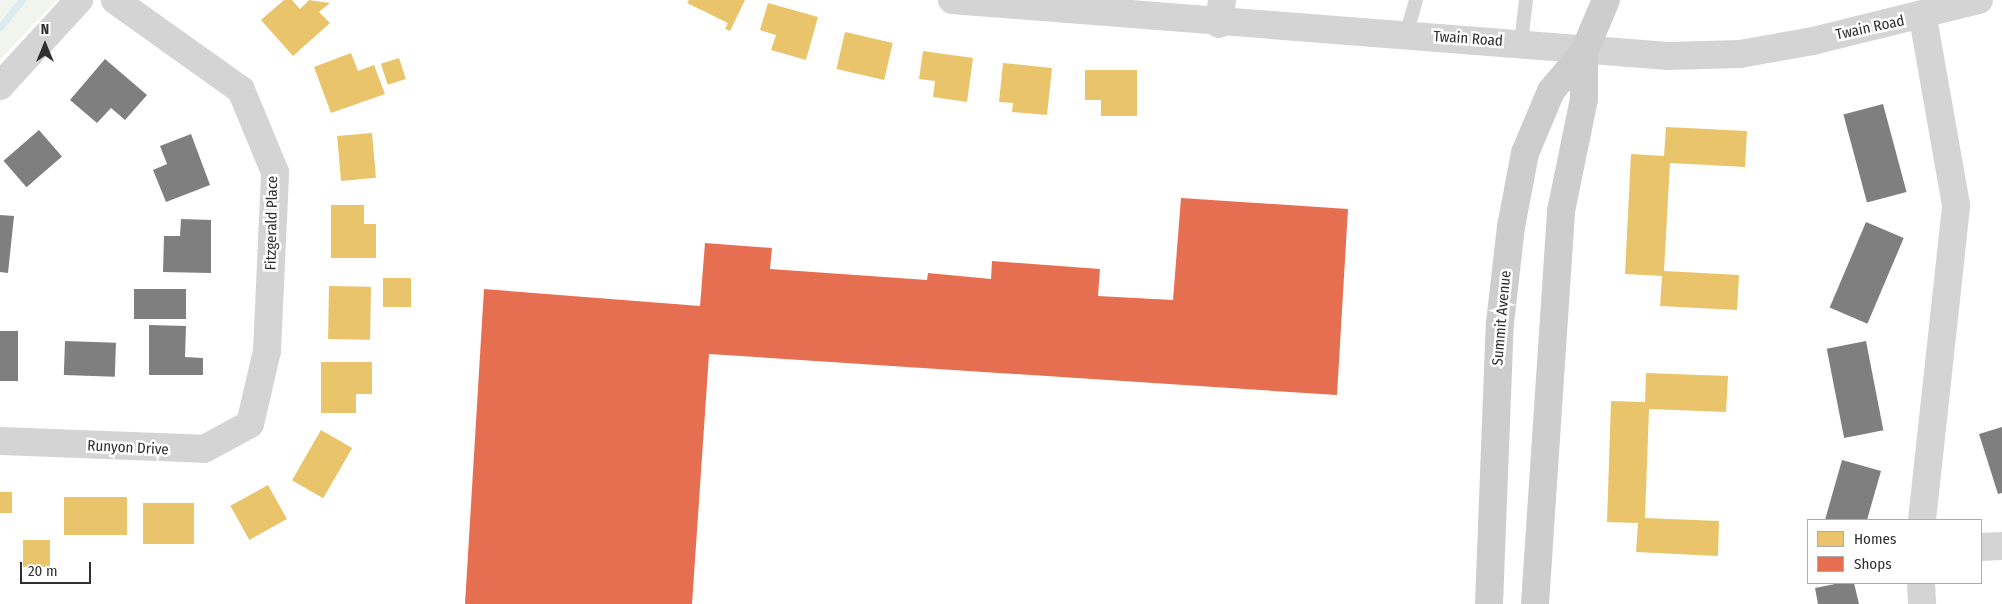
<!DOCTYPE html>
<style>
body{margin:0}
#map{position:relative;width:2002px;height:604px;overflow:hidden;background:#fff;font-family:"Fira Sans Condensed",sans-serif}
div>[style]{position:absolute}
.green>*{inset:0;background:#f2f5ed}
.homes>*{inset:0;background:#e9c46a;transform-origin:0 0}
.shops>*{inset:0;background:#e76f51}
.stream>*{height:7px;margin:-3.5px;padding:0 3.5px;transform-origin:3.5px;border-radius:3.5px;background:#dbebf1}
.building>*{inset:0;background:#7f7f7f;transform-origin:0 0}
.lane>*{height:14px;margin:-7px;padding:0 7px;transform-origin:7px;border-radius:7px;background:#d4d4d4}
.street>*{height:28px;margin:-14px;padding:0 14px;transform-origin:14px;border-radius:14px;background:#d4d4d4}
.secondary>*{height:28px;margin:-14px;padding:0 14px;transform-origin:14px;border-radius:14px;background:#cdcdcd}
span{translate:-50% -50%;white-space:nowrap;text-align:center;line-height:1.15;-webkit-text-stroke:5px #fff;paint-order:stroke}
.street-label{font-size:15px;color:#2f2f2f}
.legend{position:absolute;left:1807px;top:519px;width:175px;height:65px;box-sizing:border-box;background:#fff;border:1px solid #acacac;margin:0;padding:6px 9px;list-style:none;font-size:15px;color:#2f2f2f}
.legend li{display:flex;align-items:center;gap:10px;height:25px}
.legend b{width:25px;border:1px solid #acacac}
.north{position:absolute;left:20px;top:20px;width:50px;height:50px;-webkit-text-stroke:4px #fff;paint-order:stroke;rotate:0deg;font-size:14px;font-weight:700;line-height:20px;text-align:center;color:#2f2f2f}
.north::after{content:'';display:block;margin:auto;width:18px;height:22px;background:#2f2f2f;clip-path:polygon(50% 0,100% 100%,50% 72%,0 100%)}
.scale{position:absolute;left:20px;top:562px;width:71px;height:22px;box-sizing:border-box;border:2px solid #2f2f2f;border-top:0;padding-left:6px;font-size:15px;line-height:18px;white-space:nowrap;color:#2f2f2f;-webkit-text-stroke:4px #fff;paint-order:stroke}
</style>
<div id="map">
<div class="green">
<div style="clip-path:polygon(0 0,57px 0,0 60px)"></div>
</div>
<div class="homes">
<div style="clip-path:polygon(284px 0,292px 0,300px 9px,309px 0,330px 3px,319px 12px,330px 23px,293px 56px,261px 20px)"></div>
<div style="clip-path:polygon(689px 0,745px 0,730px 31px,725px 29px,728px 23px,687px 3px)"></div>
<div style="clip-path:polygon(768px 3px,818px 17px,806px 60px,771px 50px,776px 35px,760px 30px)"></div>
<div style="left:845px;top:32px;width:49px;height:38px;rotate:13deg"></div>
<div style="clip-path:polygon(923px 51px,973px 58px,967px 102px,933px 97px,935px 81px,919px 79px)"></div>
<div style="clip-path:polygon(351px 53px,358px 71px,374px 65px,385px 94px,331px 113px,314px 67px)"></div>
<div style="left:399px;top:58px;width:22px;height:19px;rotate:72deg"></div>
<div style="clip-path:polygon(1003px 63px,1052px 68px,1047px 115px,1012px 112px,1013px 103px,999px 102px)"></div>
<div style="clip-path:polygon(1085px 70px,1137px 70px,1137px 116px,1101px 116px,1101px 100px,1085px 100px)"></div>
<div style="clip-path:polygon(1666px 127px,1747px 131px,1745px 167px,1670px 163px,1664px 271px,1739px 275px,1737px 310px,1660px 306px,1662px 276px,1625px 274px,1631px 154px,1664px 156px)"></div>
<div style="left:372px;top:133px;width:45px;height:35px;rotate:85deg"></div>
<div style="clip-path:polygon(331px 205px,364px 205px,364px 224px,376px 224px,376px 258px,331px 258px)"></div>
<div style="left:383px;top:278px;width:28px;height:29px"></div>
<div style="left:329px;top:286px;width:42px;height:53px;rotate:1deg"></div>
<div style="clip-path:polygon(321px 362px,372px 362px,372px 394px,356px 394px,356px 413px,321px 413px)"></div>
<div style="clip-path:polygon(1646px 373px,1728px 376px,1726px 412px,1649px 409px,1645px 518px,1719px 521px,1718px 556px,1636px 552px,1638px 523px,1607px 522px,1611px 401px,1645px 402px)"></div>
<div style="left:321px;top:430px;width:36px;height:58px;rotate:30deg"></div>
<div style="left:268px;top:485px;width:39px;height:43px;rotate:61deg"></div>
<div style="left:0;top:492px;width:12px;height:21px"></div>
<div style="left:64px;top:497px;width:63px;height:38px"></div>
<div style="left:143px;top:503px;width:51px;height:41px"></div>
<div style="left:23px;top:540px;width:27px;height:27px"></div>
</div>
<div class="shops">
<div style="clip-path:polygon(1181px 198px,1348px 209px,1337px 395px,709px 354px,692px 604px,465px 604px,484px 289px,700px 306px,705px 243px,772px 248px,770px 269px,927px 280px,928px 273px,991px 279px,992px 261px,1100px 269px,1098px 296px,1173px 300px)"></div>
</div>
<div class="stream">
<div style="left:0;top:27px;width:35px;rotate:-51deg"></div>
</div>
<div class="building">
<div style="clip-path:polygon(105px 59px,147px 95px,125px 120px,111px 108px,97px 123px,70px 100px)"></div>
<div style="left:1883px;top:104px;width:91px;height:41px;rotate:75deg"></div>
<div style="left:39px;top:130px;width:35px;height:47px;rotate:49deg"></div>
<div style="clip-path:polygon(191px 134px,210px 185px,166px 202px,153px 170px,167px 164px,160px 146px)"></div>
<div style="clip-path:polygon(0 215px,14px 216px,8px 273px,0 272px)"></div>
<div style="clip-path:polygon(181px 219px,211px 220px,211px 273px,163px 272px,164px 236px,180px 236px)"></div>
<div style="left:1866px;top:222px;width:41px;height:93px;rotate:23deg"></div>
<div style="left:134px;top:289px;width:52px;height:30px"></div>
<div style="clip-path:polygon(149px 325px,186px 326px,185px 357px,203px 358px,203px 375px,149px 375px)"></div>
<div style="left:0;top:331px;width:18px;height:50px"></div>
<div style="left:65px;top:341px;width:51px;height:34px;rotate:2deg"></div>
<div style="left:1866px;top:341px;width:91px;height:40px;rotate:79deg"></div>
<div style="clip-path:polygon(2002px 427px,2002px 493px,1998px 494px,1979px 434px)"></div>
<div style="clip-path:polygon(1842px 460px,1881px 471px,1867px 520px,1825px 520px)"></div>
<div style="clip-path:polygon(1840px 583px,1854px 583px,1859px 604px,1818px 604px,1815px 588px)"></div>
</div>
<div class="lane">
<div style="left:1406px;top:35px;width:36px;rotate:-74deg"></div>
<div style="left:1521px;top:43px;width:43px;rotate:-83.4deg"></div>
</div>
<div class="street">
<div style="left:952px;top:0;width:718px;rotate:4.47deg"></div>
<div style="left:1668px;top:56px;width:72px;rotate:-1.6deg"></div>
<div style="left:1740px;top:54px;width:74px;rotate:-10.1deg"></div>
<div style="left:1813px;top:41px;width:171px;rotate:-13.9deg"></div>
<div style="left:1219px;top:24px;width:24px;rotate:-83deg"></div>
<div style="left:0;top:86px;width:117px;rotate:-47.4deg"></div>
<div style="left:0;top:441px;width:204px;rotate:2.2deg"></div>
<div style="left:204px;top:449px;width:52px;rotate:-28.5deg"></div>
<div style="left:250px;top:424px;width:75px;rotate:-76.9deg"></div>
<div style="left:267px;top:351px;width:179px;rotate:-87.4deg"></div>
<div style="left:275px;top:172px;width:89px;rotate:-112.5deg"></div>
<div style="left:241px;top:90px;width:155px;rotate:-144.5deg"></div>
<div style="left:1922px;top:520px;width:317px;rotate:-83.8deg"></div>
<div style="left:1956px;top:205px;width:191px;rotate:-100deg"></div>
<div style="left:1981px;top:547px;width:21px;rotate:-3deg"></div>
<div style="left:1921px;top:583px;width:21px;rotate:87deg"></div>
</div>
<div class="secondary">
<div style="left:1489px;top:604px;width:281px;rotate:-87.8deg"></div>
<div style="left:1500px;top:323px;width:97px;rotate:-83.5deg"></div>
<div style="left:1511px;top:227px;width:75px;rotate:-79.3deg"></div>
<div style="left:1525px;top:153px;width:67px;rotate:-67.2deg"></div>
<div style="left:1551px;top:91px;width:51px;rotate:-49.8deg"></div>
<div style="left:1584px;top:52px;width:56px;rotate:-67.1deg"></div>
<div style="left:1535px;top:604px;width:394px;rotate:-86.2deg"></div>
<div style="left:1561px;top:211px;width:114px;rotate:-78.4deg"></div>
<div style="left:1584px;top:99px;width:47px;rotate:-90deg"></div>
</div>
<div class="street-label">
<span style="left:1870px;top:28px;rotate:-12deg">Twain Road</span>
<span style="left:1468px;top:39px;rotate:4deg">Twain Road</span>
<span style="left:272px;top:223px;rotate:-89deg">Fitzgerald Place</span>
<span style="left:1502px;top:318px;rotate:-85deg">Summit Avenue</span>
<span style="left:128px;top:448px;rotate:3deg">Runyon Drive</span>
</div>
<ul class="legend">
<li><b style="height:14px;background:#e9c46a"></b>Homes</li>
<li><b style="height:14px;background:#e76f51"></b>Shops</li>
</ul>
<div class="north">N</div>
<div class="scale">20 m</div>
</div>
